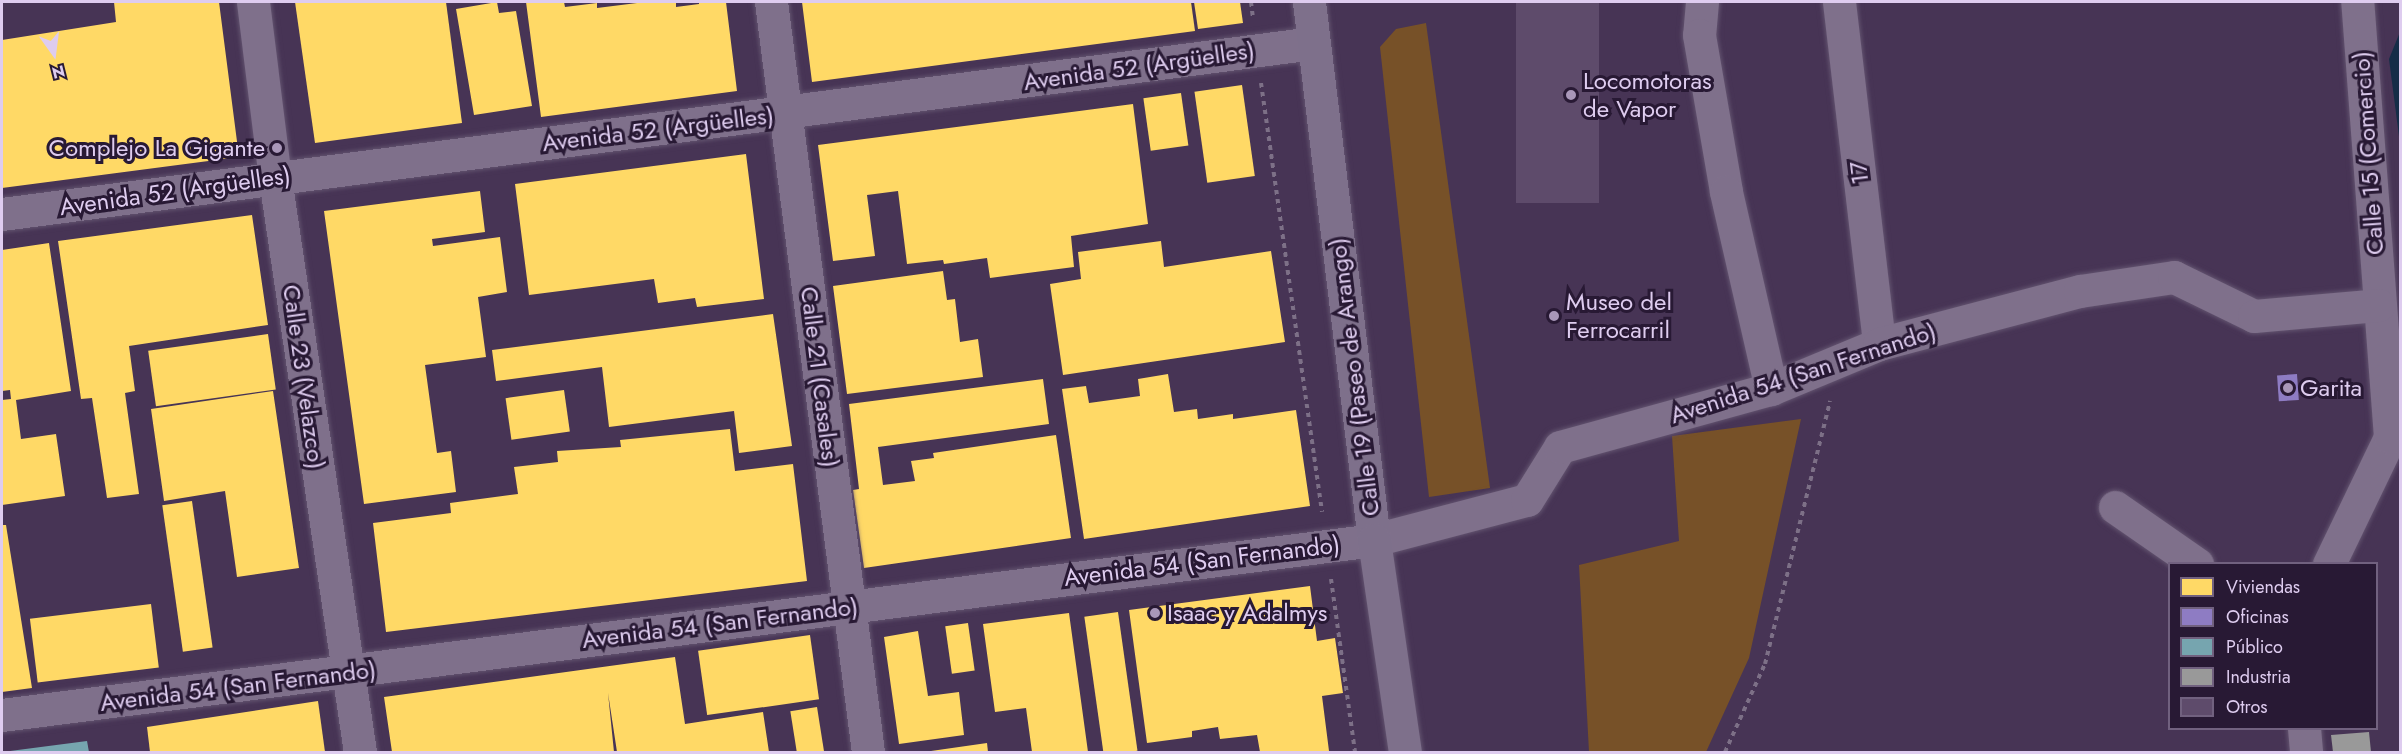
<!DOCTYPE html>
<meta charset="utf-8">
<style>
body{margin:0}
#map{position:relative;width:2402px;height:754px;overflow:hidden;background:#473455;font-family:Jost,sans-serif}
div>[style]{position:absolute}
.green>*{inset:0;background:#775128}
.water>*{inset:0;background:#152d47}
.homes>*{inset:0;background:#ffd966;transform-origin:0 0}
.offices>*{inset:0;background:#8e7cc3;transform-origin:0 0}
.public>*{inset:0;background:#76a5af}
.industry>*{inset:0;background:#999}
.building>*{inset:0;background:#5e4b6b;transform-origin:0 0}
.path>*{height:4px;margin-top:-2px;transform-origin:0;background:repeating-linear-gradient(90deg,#7d7087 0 4.5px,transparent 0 9px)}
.roads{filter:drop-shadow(0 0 2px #62536f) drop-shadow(0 0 2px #62536f)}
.minor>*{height:33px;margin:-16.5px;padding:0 16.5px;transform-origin:16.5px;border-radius:16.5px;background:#7f708b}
.major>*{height:33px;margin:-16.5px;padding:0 16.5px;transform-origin:16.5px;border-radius:16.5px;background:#7e708b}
.dots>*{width:16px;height:16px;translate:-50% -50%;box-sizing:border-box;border:3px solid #281934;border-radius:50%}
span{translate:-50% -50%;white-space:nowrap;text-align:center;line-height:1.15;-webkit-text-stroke:6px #281934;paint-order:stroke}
.street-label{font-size:24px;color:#deccef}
.poi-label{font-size:24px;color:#deccef}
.left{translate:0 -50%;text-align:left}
.right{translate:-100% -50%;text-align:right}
.frame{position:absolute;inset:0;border:3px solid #deccef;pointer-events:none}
.legend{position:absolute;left:2168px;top:562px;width:210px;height:168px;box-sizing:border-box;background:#281934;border:2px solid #71617f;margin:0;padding:8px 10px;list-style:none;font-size:18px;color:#deccef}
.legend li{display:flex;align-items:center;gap:12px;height:30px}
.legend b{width:30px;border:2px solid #71617f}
.north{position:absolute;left:24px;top:24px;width:60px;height:60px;-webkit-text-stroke:4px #281934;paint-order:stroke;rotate:166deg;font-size:16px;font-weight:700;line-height:24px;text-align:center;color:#deccef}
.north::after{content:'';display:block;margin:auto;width:21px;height:27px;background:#deccef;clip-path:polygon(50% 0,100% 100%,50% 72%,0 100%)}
</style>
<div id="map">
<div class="green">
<div style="clip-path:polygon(1426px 23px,1490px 488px,1429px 497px,1380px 47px,1396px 29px)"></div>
<div style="clip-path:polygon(1801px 419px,1749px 658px,1706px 752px,1589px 752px,1579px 565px,1679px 541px,1672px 436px)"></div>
</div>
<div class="water">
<div style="clip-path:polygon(2400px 32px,2400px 144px,2389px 59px)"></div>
</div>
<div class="homes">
<div style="clip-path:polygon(114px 2px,219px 2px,239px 157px,2px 188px,2px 40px,116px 22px)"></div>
<div style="clip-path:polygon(295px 2px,446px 2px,462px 123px,315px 143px)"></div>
<div style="clip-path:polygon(497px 2px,499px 13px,516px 11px,532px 106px,474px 115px,456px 9px)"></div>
<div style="clip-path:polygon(526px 2px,564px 2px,565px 7px,597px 3px,597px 8px,645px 2px,676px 2px,676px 7px,699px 4px,699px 2px,726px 2px,737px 91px,541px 117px)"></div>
<div style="clip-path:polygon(802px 2px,1191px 2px,1195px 31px,812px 82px)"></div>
<div style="clip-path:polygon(1194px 2px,1240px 2px,1243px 23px,1198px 29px)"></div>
<div style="left:1242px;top:85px;width:92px;height:48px;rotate:82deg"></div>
<div style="left:1181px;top:93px;width:53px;height:38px;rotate:82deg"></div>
<div style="clip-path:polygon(1133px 104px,1148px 224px,1071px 236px,1074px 267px,990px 278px,987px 258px,944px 264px,943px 260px,907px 264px,898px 191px,867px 195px,875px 256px,833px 261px,818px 145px)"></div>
<div style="clip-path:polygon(746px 154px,764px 299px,697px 307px,695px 298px,658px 303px,654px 279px,529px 295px,515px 184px)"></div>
<div style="clip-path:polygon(480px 191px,485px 232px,432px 239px,433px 246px,500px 237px,507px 292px,478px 297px,486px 357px,425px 365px,437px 453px,451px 451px,456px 492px,364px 504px,324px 211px)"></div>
<div style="clip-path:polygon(252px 215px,268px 325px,129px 346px,135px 391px,125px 393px,139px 494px,107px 498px,92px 398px,81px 399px,58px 241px)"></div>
<div style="clip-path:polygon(1161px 241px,1164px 267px,1271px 251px,1285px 342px,1063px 375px,1050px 284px,1081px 279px,1078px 252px)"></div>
<div style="clip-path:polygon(49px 243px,71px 391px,16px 400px,21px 439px,56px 434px,65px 496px,2px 505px,2px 400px,11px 399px,10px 390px,2px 391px,2px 250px)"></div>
<div style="clip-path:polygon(943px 271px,947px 300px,955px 299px,960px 342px,978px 339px,983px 377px,847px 394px,833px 286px)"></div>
<div style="clip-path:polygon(773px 314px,792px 446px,739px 453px,734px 411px,609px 427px,602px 367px,496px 381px,492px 350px)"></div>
<div style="left:268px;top:334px;width:56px;height:121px;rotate:82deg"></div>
<div style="clip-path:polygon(1168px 374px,1174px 412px,1197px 409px,1198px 419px,1233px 414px,1233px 419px,1296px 410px,1310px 506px,1084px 539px,1062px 389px,1086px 386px,1089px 403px,1140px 396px,1138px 379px)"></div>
<div style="clip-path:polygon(1043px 379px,1049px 424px,878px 447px,883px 485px,915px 481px,911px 461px,934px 458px,933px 453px,1056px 435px,1071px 538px,864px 568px,853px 490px,859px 489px,849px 404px)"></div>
<div style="left:564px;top:390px;width:42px;height:59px;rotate:82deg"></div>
<div style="clip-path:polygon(273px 391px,299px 568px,237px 577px,225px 491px,164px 501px,151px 409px)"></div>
<div style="clip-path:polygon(730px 429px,735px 471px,793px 464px,807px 581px,386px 632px,373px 523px,451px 513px,450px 503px,518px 494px,514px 467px,558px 462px,557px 451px,621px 447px,620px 440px)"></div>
<div style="left:192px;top:501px;width:148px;height:30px;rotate:82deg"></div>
<div style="clip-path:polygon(2px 525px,6px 525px,32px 688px,2px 692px)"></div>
<div style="clip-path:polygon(1310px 586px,1317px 641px,1335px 638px,1343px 693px,1322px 696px,1329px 751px,1260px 752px,1257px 735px,1220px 739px,1218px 727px,1192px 731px,1192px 737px,1147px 743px,1129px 610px)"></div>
<div style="left:151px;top:604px;width:64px;height:122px;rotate:83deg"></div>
<div style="left:1118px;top:612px;width:140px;height:34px;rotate:82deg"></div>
<div style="clip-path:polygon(1069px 613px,1088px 752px,1032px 752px,1026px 708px,995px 712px,983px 624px)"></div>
<div style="left:968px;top:623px;width:48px;height:23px;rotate:82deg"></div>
<div style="clip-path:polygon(918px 631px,928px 696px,959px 692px,964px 735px,899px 744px,884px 637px)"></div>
<div style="left:810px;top:635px;width:65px;height:113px;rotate:82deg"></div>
<div style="clip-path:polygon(675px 657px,685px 724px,763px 712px,769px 752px,617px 752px,608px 693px,614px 752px,392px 752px,384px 697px)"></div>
<div style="clip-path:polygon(318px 701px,325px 752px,150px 752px,147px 727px)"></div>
<div style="left:817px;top:707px;width:46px;height:27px;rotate:81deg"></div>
<div style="clip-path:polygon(987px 743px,988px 752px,932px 752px,931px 751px)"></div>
</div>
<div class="offices">
<div style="left:2297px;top:374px;width:26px;height:20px;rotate:86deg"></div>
</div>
<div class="public">
<div style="clip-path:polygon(87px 741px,89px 752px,11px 752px,10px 751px)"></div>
</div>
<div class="industry">
<div style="clip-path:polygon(2369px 732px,2371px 752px,2333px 752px,2331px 735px)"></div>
</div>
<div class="building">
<div style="left:1516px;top:2px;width:83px;height:201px"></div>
</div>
<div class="path">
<div style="left:1251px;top:2px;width:17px;rotate:83deg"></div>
<div style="left:1261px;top:83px;width:433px;rotate:81.9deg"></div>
<div style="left:1331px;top:579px;width:175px;rotate:82.1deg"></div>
<div style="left:1725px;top:752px;width:97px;rotate:-65.6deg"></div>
<div style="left:1765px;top:664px;width:271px;rotate:-76.1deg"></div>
</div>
<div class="roads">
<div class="minor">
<div style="left:253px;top:2px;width:177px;rotate:82.9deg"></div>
<div style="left:275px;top:178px;width:580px;rotate:81.58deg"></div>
<div style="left:771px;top:2px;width:756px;rotate:82.63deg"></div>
<div style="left:1702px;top:2px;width:33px;rotate:95deg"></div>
<div style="left:1699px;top:35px;width:159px;rotate:80.2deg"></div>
<div style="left:1726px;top:192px;width:202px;rotate:77.1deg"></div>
<div style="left:1839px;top:2px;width:344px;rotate:83.3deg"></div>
<div style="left:2px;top:214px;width:1322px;rotate:-7.43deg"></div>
<div style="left:2115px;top:507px;width:100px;rotate:34.8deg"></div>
<div style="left:2329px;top:564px;width:141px;rotate:-64.3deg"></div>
<div style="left:2390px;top:437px;width:436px;rotate:-94.3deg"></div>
<div style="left:2px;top:715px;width:1383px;rotate:-7.27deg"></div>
<div style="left:1374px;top:540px;width:158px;rotate:-14.7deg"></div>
<div style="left:1527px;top:500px;width:62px;rotate:-58.1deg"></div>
<div style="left:1560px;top:447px;width:219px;rotate:-15.4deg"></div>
<div style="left:1771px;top:389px;width:117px;rotate:-22.6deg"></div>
<div style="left:1879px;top:344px;width:208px;rotate:-14.8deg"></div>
<div style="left:2080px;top:291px;width:95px;rotate:-8.5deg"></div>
<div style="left:2174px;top:277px;width:89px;rotate:26deg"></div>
<div style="left:2254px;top:316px;width:125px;rotate:-5deg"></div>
<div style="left:2304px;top:728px;width:24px;rotate:85deg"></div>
</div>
<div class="major">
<div style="left:1309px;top:2px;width:542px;rotate:83.11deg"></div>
<div style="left:1374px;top:540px;width:214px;rotate:81.7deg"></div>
</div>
</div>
<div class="dots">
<div style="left:1571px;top:95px;background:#a997b9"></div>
<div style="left:277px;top:148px;background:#a997b9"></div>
<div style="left:1554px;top:316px;background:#a997b9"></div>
<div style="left:2288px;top:388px;background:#a997b9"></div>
<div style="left:1155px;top:613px;background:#a997b9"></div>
</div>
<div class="street-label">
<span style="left:1139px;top:66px;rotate:-8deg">Avenida 52 (Argüelles)</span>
<span style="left:658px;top:129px;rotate:-7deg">Avenida 52 (Argüelles)</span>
<span style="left:2368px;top:153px;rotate:-94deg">Calle 15 (Comercio)</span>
<span style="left:1859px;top:173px;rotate:-97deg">17</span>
<span style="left:175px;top:191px;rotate:-8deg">Avenida 52 (Argüelles)</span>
<span style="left:1803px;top:373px;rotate:-18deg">Avenida 54 (San Fernando)</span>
<span style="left:304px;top:377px;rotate:82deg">Calle 23 (Velazco)</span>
<span style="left:820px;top:377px;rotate:83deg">Calle 21 (Casales)</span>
<span style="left:1354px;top:377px;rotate:-97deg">Calle 19 (Paseo de Arango)</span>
<span style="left:1202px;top:561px;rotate:-7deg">Avenida 54 (San Fernando)</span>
<span style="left:720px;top:623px;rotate:-7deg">Avenida 54 (San Fernando)</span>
<span style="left:238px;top:686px;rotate:-7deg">Avenida 54 (San Fernando)</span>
</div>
<div class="poi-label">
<span class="left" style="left:1583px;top:95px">Locomotoras<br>de Vapor</span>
<span class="right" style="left:265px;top:148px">Complejo La Gigante</span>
<span class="left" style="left:1566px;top:316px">Museo del<br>Ferrocarril</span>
<span class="left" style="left:2300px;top:388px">Garita</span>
<span class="left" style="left:1167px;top:613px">Isaac y Adalmys</span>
</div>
<div class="frame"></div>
<ul class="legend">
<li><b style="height:16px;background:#ffd966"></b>Viviendas</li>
<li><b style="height:16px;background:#8e7cc3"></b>Oficinas</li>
<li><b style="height:16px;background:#76a5af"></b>Público</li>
<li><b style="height:16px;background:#999"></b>Industria</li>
<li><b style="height:16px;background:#5e4b6b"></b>Otros</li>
</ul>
<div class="north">N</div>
</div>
